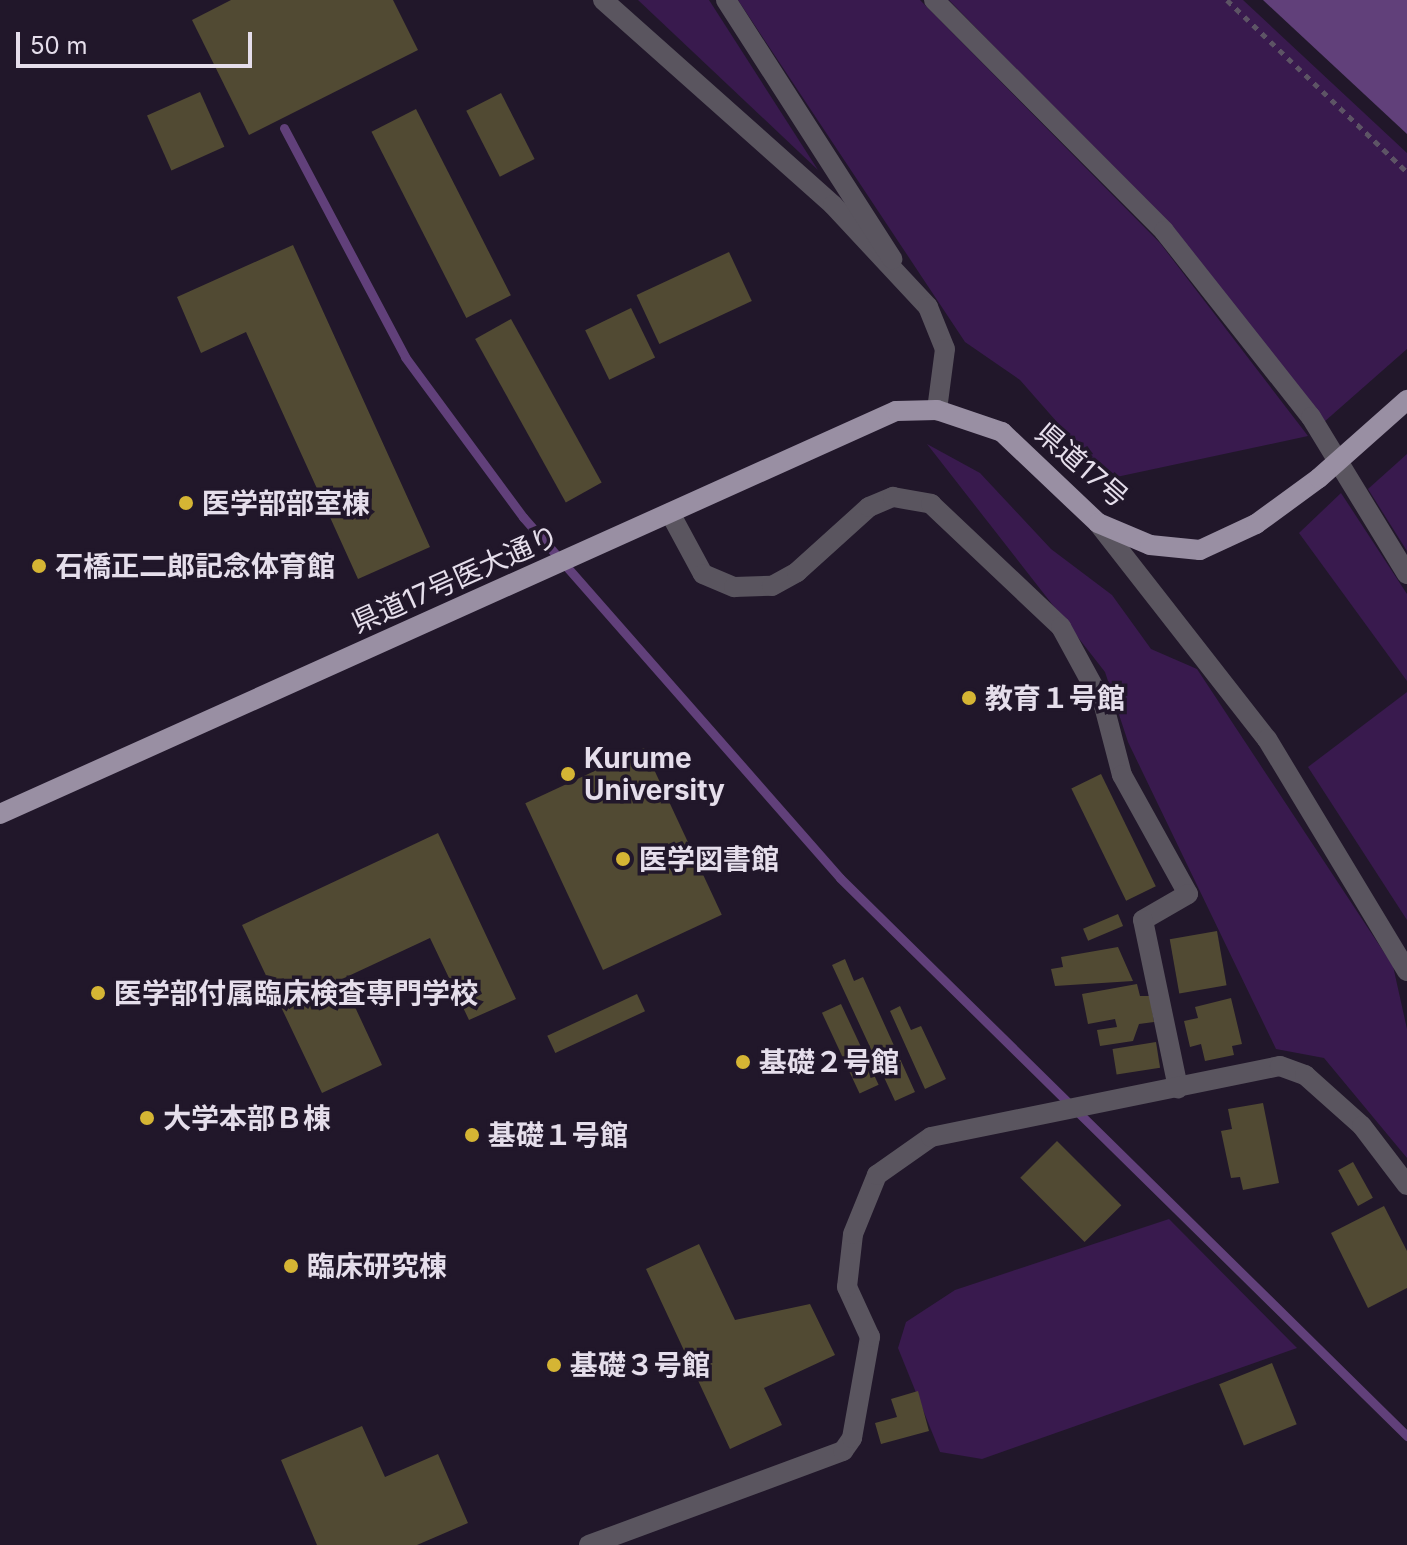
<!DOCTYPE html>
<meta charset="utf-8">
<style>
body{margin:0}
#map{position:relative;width:1407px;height:1545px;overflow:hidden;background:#21172a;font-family:Inter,"Noto Sans JP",sans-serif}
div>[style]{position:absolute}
.green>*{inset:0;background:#391a4e}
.water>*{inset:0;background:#61407a}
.stream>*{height:9px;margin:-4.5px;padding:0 4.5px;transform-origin:4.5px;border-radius:4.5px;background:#61407a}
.building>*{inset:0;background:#514a33;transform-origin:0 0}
.path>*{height:5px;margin-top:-2.5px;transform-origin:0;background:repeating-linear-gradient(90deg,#5d5465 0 6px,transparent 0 12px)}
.minor>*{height:20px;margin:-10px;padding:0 10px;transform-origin:10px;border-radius:10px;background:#5a555f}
.major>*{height:20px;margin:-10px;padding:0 10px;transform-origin:10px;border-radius:10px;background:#998fa3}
.major-bridge>*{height:20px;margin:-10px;padding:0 10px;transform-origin:10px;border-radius:10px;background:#998fa3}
.dots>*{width:22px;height:22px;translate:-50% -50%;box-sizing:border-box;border:4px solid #21172a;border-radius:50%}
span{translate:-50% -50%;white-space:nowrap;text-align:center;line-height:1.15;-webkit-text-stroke:7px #21172a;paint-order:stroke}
.street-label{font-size:28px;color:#e5deeb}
.poi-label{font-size:28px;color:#e5deeb;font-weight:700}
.left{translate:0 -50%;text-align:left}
.scale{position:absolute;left:16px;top:32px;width:236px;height:36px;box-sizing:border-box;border:4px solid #e5deeb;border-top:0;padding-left:10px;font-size:24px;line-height:28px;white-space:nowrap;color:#e5deeb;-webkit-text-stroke:6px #21172a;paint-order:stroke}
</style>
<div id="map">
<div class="green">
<div style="clip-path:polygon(638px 0,709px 0,818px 170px)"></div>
<div style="clip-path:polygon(738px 0,920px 0,1160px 243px,1308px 436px,1107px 479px,1020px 380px,965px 342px)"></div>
<div style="clip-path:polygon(949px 0,1243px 0,1407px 153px,1407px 349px,1324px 422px,1166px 224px)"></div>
<div style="clip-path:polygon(927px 444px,980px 473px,1051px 549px,1112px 595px,1151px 649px,1197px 669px,1393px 966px,1407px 1029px,1407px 1158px,1324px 1058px,1276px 1049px,1128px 742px,1105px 672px)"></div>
<div style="clip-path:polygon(1407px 454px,1407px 551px,1368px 489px)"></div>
<div style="clip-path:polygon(1341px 493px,1407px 594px,1407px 681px,1299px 533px)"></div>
<div style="clip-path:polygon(1407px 692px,1407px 920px,1308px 767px)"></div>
<div style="clip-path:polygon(1169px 1219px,1297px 1348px,982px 1459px,940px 1452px,898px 1348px,906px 1322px,955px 1290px)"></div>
</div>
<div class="water">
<div style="clip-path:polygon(1263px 0,1407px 0,1407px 134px)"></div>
</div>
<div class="stream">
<div style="left:284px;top:128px;width:259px;rotate:62.1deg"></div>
<div style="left:405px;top:357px;width:199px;rotate:53.6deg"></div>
<div style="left:523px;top:517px;width:480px;rotate:48.7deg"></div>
<div style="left:840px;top:878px;width:796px;rotate:44.54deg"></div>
</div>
<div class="building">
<div style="clip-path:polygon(231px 0,393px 0,418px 50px,249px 135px,192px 20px)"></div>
<div style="left:200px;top:92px;width:60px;height:58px;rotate:66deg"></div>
<div style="left:501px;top:93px;width:74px;height:39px;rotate:63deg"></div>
<div style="left:416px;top:109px;width:209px;height:50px;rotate:63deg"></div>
<div style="clip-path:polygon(293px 245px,430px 547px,358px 579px,246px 332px,201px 353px,177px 297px)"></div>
<div style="left:729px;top:252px;width:54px;height:102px;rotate:65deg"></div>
<div style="left:631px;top:308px;width:55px;height:51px;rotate:64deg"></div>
<div style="left:511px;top:319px;width:187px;height:41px;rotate:61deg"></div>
<div style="left:644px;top:748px;width:184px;height:131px;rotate:65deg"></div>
<div style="left:1101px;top:774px;width:125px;height:33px;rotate:64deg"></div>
<div style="clip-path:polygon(438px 833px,516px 999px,469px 1020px,430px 938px,342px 979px,382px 1065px,322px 1093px,242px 925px)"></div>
<div style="left:1118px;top:914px;width:13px;height:38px;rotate:67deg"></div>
<div style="left:1217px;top:931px;width:55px;height:48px;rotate:80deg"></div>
<div style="clip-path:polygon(1118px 947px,1133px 981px,1055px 986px,1051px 969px,1063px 967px,1061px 957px)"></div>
<div style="clip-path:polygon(845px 959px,854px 981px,863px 977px,915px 1092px,895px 1101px,832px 965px)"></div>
<div style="clip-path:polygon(1137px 984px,1140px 996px,1150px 996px,1154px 1022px,1139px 1024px,1133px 1041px,1100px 1046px,1097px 1030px,1117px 1027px,1115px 1019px,1088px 1024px,1082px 994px)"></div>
<div style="left:637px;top:994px;width:19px;height:99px;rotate:65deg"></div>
<div style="clip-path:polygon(1231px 998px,1242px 1044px,1232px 1046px,1234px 1055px,1205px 1061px,1201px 1044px,1190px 1047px,1184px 1021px,1198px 1018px,1195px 1007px)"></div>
<div style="left:841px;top:1004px;width:89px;height:21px;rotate:65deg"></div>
<div style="clip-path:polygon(900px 1006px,911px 1030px,921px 1026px,946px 1079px,925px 1089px,890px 1011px)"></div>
<div style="left:1156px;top:1042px;width:26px;height:44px;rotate:81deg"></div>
<div style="clip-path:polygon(1263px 1103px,1279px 1183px,1243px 1190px,1240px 1177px,1231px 1178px,1221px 1131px,1232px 1129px,1228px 1109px)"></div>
<div style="left:1057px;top:1141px;width:91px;height:52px;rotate:45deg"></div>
<div style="left:1353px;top:1162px;width:41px;height:17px;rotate:61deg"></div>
<div style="clip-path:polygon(1384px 1206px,1407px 1251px,1407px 1288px,1368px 1308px,1331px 1233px)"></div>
<div style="clip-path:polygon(699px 1244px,735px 1320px,810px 1304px,835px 1355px,764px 1388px,782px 1425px,730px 1449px,646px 1269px)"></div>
<div style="left:1272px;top:1363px;width:66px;height:57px;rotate:68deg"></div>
<div style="clip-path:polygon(918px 1391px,929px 1431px,881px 1444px,875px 1423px,897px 1417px,891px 1399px)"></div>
<div style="clip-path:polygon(362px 1426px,385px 1477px,438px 1454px,468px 1523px,417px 1545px,317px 1545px,281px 1460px)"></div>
</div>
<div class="path">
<div style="left:1227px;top:0;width:249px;rotate:43.7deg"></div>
</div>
<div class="minor">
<div style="left:603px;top:0;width:308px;rotate:41.7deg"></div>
<div style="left:833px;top:205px;width:139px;rotate:47deg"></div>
<div style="left:928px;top:307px;width:45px;rotate:68deg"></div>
<div style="left:945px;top:349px;width:62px;rotate:97.5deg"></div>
<div style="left:726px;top:0;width:308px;rotate:57.3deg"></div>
<div style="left:934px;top:0;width:326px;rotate:45.1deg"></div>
<div style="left:1164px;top:231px;width:237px;rotate:51.7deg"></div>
<div style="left:1311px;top:417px;width:184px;rotate:58.6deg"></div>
<div style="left:670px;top:513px;width:69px;rotate:61.6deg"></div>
<div style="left:703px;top:574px;width:34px;rotate:23deg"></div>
<div style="left:734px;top:587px;width:38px;rotate:-2deg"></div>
<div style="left:772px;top:586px;width:29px;rotate:-29deg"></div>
<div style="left:797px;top:572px;width:97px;rotate:-42.1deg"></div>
<div style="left:869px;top:507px;width:26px;rotate:-23deg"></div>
<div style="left:893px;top:497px;width:39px;rotate:10deg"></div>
<div style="left:931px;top:504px;width:179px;rotate:43.4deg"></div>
<div style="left:1061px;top:627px;width:90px;rotate:61.4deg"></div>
<div style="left:1104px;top:706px;width:71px;rotate:75.4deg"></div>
<div style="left:1122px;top:775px;width:136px;rotate:61deg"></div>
<div style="left:1188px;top:894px;width:52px;rotate:150deg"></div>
<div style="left:1143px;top:920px;width:172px;rotate:78.2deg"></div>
<div style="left:1098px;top:523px;width:274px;rotate:52deg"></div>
<div style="left:1267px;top:739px;width:271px;rotate:58.9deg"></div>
<div style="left:589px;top:1545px;width:271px;rotate:-20.3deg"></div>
<div style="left:843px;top:1451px;width:16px;rotate:-55deg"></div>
<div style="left:852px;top:1438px;width:103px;rotate:-79.9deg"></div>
<div style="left:870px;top:1337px;width:55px;rotate:-114.7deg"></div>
<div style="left:847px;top:1287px;width:53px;rotate:-83.5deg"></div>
<div style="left:853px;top:1234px;width:64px;rotate:-67.9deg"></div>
<div style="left:877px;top:1175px;width:66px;rotate:-35.1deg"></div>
<div style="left:931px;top:1137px;width:356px;rotate:-11.5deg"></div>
<div style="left:1280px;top:1066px;width:27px;rotate:20deg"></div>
<div style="left:1305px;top:1075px;width:76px;rotate:41.8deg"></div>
<div style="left:1362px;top:1126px;width:74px;rotate:52.7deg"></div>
</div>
<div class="major">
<div style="left:0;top:814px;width:982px;rotate:-24.22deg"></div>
<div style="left:896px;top:411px;width:41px;rotate:-1.4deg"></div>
<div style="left:937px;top:410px;width:69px;rotate:18.7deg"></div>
<div style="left:1002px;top:432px;width:132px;rotate:43.5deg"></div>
<div style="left:1098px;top:523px;width:56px;rotate:22.9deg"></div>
<div style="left:1150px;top:545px;width:50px;rotate:5.7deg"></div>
<div style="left:1200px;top:550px;width:62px;rotate:-24.9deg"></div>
<div style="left:1256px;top:524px;width:78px;rotate:-36.1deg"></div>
</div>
<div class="major-bridge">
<div style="left:1319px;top:478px;width:118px;rotate:-41.6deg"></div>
</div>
<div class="dots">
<div style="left:186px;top:503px;background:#d5b534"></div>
<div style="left:39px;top:566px;background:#d5b534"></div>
<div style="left:969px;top:698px;background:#d5b534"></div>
<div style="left:568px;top:774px;background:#d5b534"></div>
<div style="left:623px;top:859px;background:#d5b534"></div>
<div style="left:98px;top:993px;background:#d5b534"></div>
<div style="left:743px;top:1062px;background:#d5b534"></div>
<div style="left:147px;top:1118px;background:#d5b534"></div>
<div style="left:472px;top:1135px;background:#d5b534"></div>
<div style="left:291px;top:1266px;background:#d5b534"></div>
<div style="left:554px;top:1365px;background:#d5b534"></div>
</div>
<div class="street-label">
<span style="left:1082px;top:465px;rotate:41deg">県道17号</span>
<span style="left:455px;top:579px;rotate:-24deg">県道17号医大通り</span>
</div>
<div class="poi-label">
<span class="left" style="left:202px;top:503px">医学部部室棟</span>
<span class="left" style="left:55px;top:566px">石橋正二郎記念体育館</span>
<span class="left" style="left:985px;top:698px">教育１号館</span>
<span class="left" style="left:584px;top:774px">Kurume<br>University</span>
<span class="left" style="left:639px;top:859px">医学図書館</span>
<span class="left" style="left:114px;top:993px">医学部付属臨床検査専門学校</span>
<span class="left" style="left:759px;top:1062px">基礎２号館</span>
<span class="left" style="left:163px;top:1118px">大学本部Ｂ棟</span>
<span class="left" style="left:488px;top:1135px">基礎１号館</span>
<span class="left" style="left:307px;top:1266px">臨床研究棟</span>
<span class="left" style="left:570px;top:1365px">基礎３号館</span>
</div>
<div class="scale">50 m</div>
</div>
